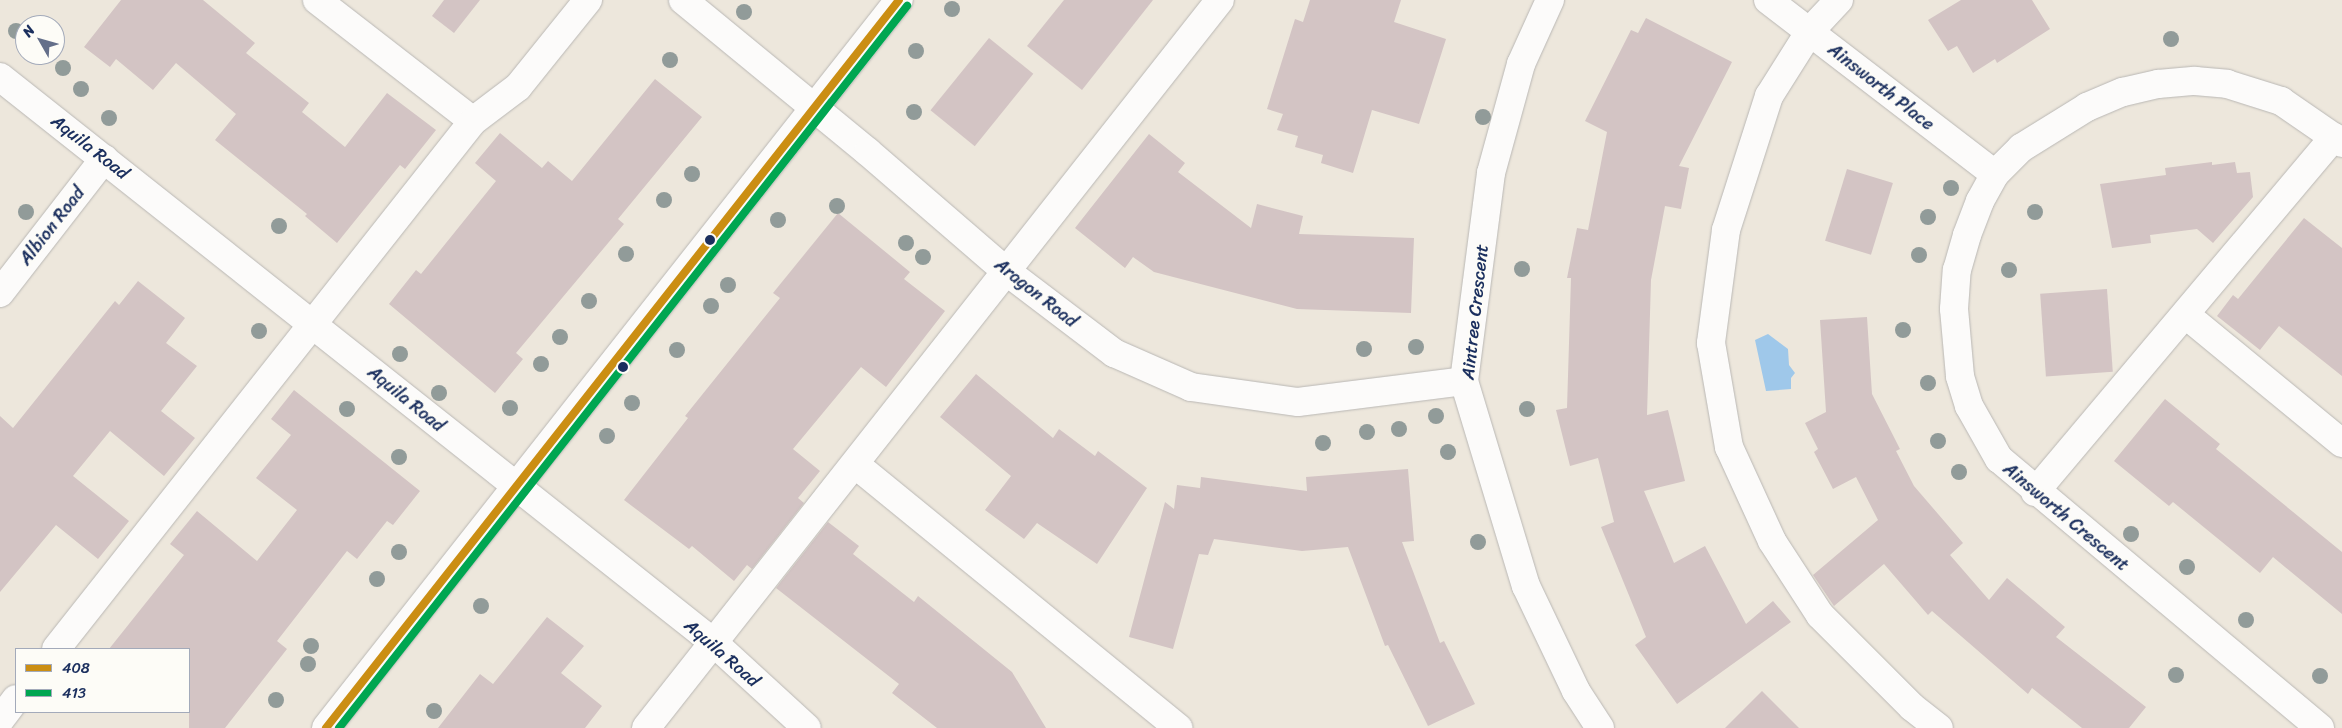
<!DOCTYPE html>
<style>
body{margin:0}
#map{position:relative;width:2342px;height:728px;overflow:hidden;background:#ede7dc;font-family:Sriracha,sans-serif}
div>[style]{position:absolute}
.water>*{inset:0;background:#9fc8ea}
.building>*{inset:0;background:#d3c4c4;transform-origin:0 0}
.roads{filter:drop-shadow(0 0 1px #b9b7b4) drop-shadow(0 0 1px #b9b7b4)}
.minor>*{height:28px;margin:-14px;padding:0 14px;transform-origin:14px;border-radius:14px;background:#fcfbfa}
.bus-1>*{height:8px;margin:-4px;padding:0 4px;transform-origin:4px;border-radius:4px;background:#cb8e13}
.bus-2>*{height:8px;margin:-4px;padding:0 4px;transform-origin:4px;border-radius:4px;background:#00a651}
.trees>*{width:16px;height:16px;margin:-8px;border-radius:50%;background:#919b99}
.dots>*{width:14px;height:14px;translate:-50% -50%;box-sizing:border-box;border:2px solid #fdfcf7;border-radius:50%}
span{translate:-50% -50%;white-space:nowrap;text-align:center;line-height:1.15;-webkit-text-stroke:4.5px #fdfcf7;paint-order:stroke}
.street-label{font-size:18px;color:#1b2f5e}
.legend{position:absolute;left:15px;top:648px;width:175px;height:65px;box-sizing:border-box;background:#fdfcf7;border:1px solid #a3aaba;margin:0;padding:6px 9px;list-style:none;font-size:15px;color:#1b2f5e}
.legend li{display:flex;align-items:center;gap:10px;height:25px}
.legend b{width:25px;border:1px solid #a3aaba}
.north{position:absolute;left:15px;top:15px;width:50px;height:50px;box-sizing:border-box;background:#fdfcf7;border:1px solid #a3aaba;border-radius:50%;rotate:308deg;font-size:14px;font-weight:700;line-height:20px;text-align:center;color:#1b2f5e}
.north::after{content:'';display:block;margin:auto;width:18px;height:22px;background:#646f8a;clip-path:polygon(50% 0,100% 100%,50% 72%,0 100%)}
</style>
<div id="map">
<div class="water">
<div style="clip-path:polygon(1768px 334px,1788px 349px,1789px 365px,1795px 373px,1791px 378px,1791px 389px,1766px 391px,1755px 340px)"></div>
</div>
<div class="building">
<div style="clip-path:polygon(121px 0,203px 0,255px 43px,246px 53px,309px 103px,302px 112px,345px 147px,387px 93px,436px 130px,405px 169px,400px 165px,337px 243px,305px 216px,307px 214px,215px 140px,236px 114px,176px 63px,153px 90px,116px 59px,110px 67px,84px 47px)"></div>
<div style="clip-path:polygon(444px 0,480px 0,454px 33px,432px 16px)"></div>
<div style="clip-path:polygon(1064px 0,1153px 0,1082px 90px,1027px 46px)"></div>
<div style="clip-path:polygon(1310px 0,1401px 0,1394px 22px,1446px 39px,1419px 124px,1372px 110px,1353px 173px,1321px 163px,1323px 155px,1295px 147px,1298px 136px,1277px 130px,1283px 114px,1267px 109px,1295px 19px,1303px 22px)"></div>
<div style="clip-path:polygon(1961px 0,2032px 0,2050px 29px,1997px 63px,1995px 59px,1973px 73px,1957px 46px,1948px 51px,1928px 20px)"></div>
<div style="clip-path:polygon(1646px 18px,1732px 62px,1679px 166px,1689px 168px,1681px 209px,1665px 206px,1651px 280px,1647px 415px,1668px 410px,1685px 481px,1644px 491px,1674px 563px,1705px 546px,1746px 624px,1773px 601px,1791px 622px,1677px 704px,1635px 645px,1646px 637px,1601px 527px,1614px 522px,1598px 458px,1570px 466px,1556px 410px,1567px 408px,1571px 278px,1567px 278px,1577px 228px,1588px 230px,1607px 132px,1585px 121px,1631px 30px,1638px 33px)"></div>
<div style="left:989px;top:38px;width:57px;height:93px;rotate:39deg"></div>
<div style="clip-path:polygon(655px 79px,702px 117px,618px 219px,624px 224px,516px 353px,523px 359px,495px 393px,389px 304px,416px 270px,421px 274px,496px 181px,475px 163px,500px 133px,542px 168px,548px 161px,572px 181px)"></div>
<div style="clip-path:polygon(1149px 134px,1185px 163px,1178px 172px,1251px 228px,1257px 204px,1303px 216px,1299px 234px,1414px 238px,1411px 313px,1297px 309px,1154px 272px,1133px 257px,1125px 268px,1075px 228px)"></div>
<div style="clip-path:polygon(2212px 162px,2212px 165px,2235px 162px,2237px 173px,2250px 172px,2253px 197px,2213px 243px,2197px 229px,2150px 235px,2151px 243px,2112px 248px,2100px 184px,2166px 175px,2165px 168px)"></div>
<div style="left:1847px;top:169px;width:48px;height:75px;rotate:17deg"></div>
<div style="clip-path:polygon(838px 213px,910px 272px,904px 279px,945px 311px,886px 387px,861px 367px,793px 449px,820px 471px,798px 498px,804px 503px,752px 569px,747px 565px,734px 581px,692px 546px,689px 549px,624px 500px,688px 418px,685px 416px,780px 298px,773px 293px)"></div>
<div style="clip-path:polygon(2304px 218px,2342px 248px,2342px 376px,2279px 326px,2260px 350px,2217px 316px,2233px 295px,2238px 299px)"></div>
<div style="clip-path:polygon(138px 281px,185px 318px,166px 343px,197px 366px,161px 411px,195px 438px,164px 476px,110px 431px,73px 476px,129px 521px,98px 559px,56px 525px,0 592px,0 416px,13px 428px,115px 301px,119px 305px)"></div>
<div style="left:2107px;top:289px;width:83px;height:67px;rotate:86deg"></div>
<div style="clip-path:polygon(1867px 317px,1872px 394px,1900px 449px,1896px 451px,1914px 486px,1963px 543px,1950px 555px,1989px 600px,2007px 578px,2065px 627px,2056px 637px,2146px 707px,2129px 728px,2082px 728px,2032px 688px,2028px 694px,1932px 611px,1928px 615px,1884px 564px,1834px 606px,1813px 575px,1878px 520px,1856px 477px,1833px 489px,1814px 452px,1818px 449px,1805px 423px,1826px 412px,1820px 320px)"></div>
<div style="clip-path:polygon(976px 374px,1053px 438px,1059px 429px,1095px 456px,1098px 451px,1147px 488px,1097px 564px,1037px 523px,1024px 539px,985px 510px,1011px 476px,940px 417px)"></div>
<div style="clip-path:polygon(294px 390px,420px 491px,393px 525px,387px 521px,357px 559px,347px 551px,277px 641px,287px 649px,225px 728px,189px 728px,189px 649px,109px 649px,184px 555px,170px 544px,197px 511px,257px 561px,297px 510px,256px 478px,291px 435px,271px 419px)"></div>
<div style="clip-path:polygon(2165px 399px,2220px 444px,2216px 449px,2342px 552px,2342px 614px,2273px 557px,2260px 573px,2173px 502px,2169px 506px,2114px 461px)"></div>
<div style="clip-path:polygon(1408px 469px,1414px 541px,1402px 542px,1440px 643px,1444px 641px,1475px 704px,1428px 726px,1388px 645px,1385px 646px,1348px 547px,1302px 551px,1214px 539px,1208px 555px,1199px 554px,1173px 649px,1129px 637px,1165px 502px,1174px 509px,1177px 485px,1200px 488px,1201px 477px,1307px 491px,1306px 477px)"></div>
<div style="clip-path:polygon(828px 522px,859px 546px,853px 554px,914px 602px,918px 596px,1012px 672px,1046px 728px,937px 728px,892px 693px,899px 684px,776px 588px)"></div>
<div style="clip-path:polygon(547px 617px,584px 646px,561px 673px,602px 706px,585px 728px,438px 728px,480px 674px,493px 684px)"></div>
<div style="clip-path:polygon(1762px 691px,1799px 728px,1725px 728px)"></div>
</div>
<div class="roads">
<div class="minor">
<div style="left:317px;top:0;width:197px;rotate:37.8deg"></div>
<div style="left:683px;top:0;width:239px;rotate:39.4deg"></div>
<div style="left:868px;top:152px;width:182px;rotate:40.8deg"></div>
<div style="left:1006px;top:271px;width:136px;rotate:37.2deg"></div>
<div style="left:1114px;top:353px;width:84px;rotate:23.8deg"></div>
<div style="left:1191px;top:387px;width:108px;rotate:8deg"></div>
<div style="left:1298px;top:402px;width:167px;rotate:-7.2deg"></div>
<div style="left:1550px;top:0;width:70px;rotate:114.4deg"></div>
<div style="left:1521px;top:64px;width:113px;rotate:105.4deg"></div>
<div style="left:1491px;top:173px;width:210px;rotate:97.4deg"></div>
<div style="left:1464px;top:381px;width:214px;rotate:73.2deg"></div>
<div style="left:1526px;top:586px;width:116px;rotate:64.5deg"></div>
<div style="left:1576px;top:691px;width:44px;rotate:57deg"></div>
<div style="left:1768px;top:0;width:286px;rotate:37.5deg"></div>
<div style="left:1839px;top:0;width:42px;rotate:133.1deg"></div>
<div style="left:1810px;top:31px;width:77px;rotate:122.2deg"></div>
<div style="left:1769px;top:96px;width:141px;rotate:107.8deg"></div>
<div style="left:1726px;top:230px;width:114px;rotate:97.6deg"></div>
<div style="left:1711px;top:343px;width:106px;rotate:80.2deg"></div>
<div style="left:1729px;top:447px;width:103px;rotate:65.4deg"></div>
<div style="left:1772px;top:541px;width:88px;rotate:57deg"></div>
<div style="left:1820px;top:615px;width:130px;rotate:45deg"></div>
<div style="left:1912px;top:707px;width:34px;rotate:38deg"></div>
<div style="left:0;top:77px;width:910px;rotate:38.39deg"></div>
<div style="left:713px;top:642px;width:127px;rotate:42.5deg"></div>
<div style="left:0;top:293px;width:170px;rotate:-52.2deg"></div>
<div style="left:2186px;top:315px;width:202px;rotate:39.4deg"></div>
<div style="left:856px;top:465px;width:416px;rotate:39.2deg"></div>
<div style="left:2035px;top:492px;width:464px;rotate:-49.9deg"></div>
<div style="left:56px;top:649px;width:673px;rotate:-51.7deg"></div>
<div style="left:473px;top:121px;width:56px;rotate:-37.1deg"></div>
<div style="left:518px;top:87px;width:112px;rotate:-51.2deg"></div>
<div style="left:0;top:720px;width:26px;rotate:-53deg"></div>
<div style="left:326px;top:728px;width:926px;rotate:-51.79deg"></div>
<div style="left:646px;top:728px;width:927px;rotate:-51.75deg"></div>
<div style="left:2320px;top:728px;width:419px;rotate:-140deg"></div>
<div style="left:1999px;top:459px;width:61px;rotate:-119.5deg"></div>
<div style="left:1969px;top:406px;width:31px;rotate:-107deg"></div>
<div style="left:1960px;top:376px;width:67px;rotate:-95.1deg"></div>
<div style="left:1954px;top:309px;width:39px;rotate:-86deg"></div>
<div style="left:1957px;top:270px;width:36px;rotate:-74deg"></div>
<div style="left:1967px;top:235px;width:36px;rotate:-69deg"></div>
<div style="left:1980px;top:201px;width:31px;rotate:-61deg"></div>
<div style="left:1995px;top:174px;width:37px;rotate:-45deg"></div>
<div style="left:2021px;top:148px;width:78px;rotate:-31.8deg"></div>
<div style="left:2087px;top:107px;width:39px;rotate:-23deg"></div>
<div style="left:2123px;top:92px;width:36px;rotate:-13deg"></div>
<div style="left:2158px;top:84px;width:37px;rotate:-5deg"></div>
<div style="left:2195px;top:81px;width:32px;rotate:5deg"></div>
<div style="left:2227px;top:84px;width:57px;rotate:17.5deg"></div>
<div style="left:2281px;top:101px;width:74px;rotate:34.5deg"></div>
</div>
</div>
<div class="bus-1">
<div style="left:326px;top:728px;width:926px;rotate:-51.79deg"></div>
</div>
<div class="bus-2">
<div style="left:339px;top:728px;width:919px;rotate:-51.81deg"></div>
</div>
<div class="trees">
<div style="left:952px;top:9px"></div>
<div style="left:744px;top:12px"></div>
<div style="left:16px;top:31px"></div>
<div style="left:2171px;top:39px"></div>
<div style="left:916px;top:51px"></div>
<div style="left:670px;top:60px"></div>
<div style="left:63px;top:68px"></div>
<div style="left:81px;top:89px"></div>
<div style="left:914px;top:112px"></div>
<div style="left:1483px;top:117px"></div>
<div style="left:109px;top:118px"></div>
<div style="left:692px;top:174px"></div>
<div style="left:1951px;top:188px"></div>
<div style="left:664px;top:200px"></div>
<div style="left:837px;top:206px"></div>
<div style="left:26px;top:212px"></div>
<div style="left:2035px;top:212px"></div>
<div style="left:1928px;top:217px"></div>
<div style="left:778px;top:220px"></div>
<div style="left:279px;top:226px"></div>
<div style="left:906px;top:243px"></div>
<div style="left:626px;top:254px"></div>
<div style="left:1919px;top:255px"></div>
<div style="left:923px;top:257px"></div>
<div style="left:1522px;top:269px"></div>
<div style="left:2009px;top:270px"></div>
<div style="left:728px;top:285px"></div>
<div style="left:589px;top:301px"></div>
<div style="left:711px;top:306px"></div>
<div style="left:1903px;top:330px"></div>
<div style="left:259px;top:331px"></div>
<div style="left:560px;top:337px"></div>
<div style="left:1416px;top:347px"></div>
<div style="left:1364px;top:349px"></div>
<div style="left:677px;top:350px"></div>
<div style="left:400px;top:354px"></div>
<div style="left:541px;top:364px"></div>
<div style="left:1928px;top:383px"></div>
<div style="left:439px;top:393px"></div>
<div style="left:632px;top:403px"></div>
<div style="left:510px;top:408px"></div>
<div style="left:347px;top:409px"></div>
<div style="left:1527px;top:409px"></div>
<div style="left:1436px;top:416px"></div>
<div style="left:1399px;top:429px"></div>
<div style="left:1367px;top:432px"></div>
<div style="left:607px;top:436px"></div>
<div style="left:1938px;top:441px"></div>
<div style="left:1323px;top:443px"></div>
<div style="left:1448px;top:452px"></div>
<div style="left:399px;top:457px"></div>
<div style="left:1959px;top:472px"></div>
<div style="left:2131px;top:534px"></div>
<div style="left:1478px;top:542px"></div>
<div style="left:399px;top:552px"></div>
<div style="left:2187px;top:567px"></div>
<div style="left:377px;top:579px"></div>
<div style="left:481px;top:606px"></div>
<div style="left:2246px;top:620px"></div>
<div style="left:311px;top:646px"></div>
<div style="left:308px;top:664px"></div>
<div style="left:2176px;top:675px"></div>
<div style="left:2320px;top:676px"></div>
<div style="left:276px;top:700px"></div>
<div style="left:434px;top:711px"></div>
</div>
<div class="dots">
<div style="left:710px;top:240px;background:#1b2f5e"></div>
<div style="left:623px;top:367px;background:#1b2f5e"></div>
</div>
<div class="street-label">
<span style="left:1881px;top:87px;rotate:38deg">Ainsworth Place</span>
<span style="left:90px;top:147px;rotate:38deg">Aquila Road</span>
<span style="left:52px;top:226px;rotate:-52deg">Albion Road</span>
<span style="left:1036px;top:293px;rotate:38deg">Aragon Road</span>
<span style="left:1475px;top:312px;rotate:-84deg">Aintree Crescent</span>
<span style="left:406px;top:399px;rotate:39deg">Aquila Road</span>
<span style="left:2066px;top:517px;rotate:40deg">Ainsworth Crescent</span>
<span style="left:722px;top:653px;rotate:41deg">Aquila Road</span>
</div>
<ul class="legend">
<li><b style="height:6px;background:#cb8e13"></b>408</li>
<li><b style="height:6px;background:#00a651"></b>413</li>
</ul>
<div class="north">N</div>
</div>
